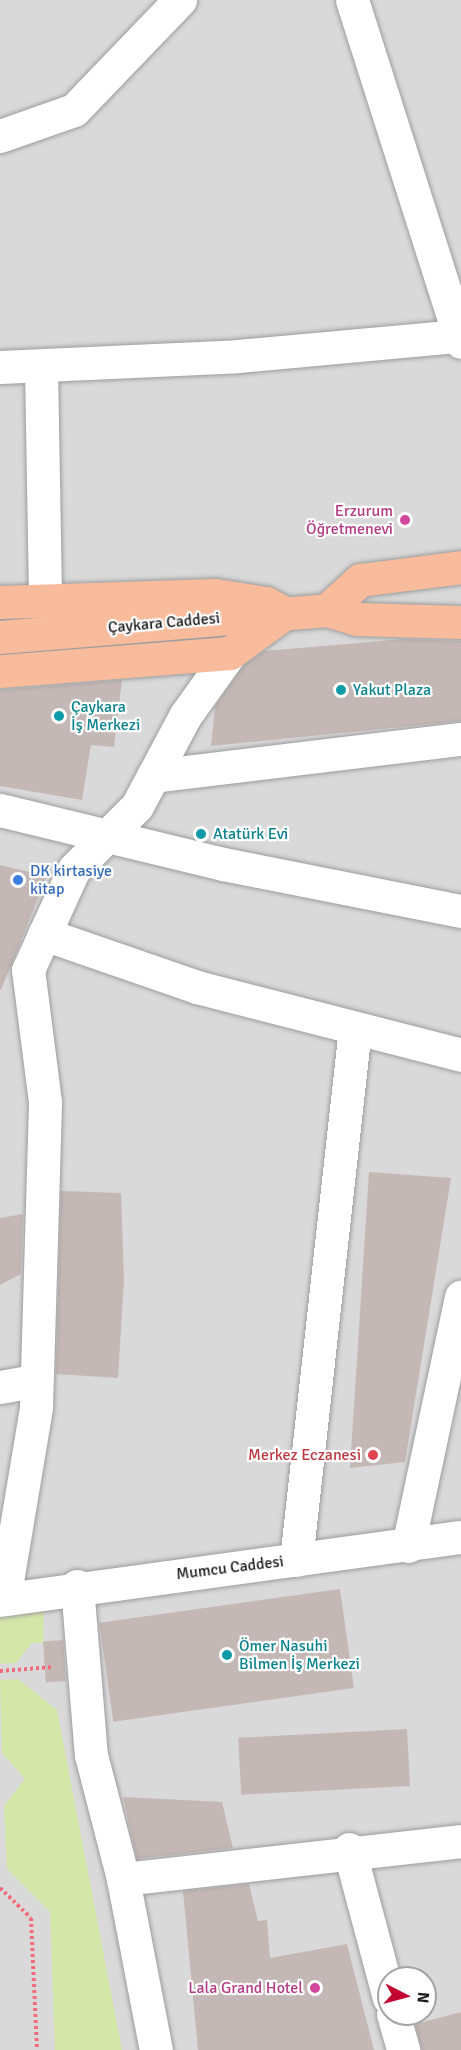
<!DOCTYPE html>
<meta charset="utf-8">
<style>
body{margin:0}
#map{position:relative;width:461px;height:2050px;overflow:hidden;background:#ede7e2;font-family:Signika,sans-serif}
div>[style]{position:absolute}
.residential>*{inset:0;background:#dad9d9}
.grass>*{inset:0;background:#d5e6a9}
.building>*{inset:0;background:#c4b8b6;transform-origin:0 0}
.path>*{height:4px;margin-top:-2px;transform-origin:0;background:repeating-linear-gradient(90deg,#f46c7c 0 3px,transparent 0 6px)}
.roads{filter:drop-shadow(0 0 2px #9d9d9d) drop-shadow(0 0 2px #9d9d9d)}
.minor>*{height:33px;margin:-16.5px;padding:0 16.5px;transform-origin:16.5px;border-radius:16.5px;background:#fff}
.major>*{height:33px;margin:-16.5px;padding:0 16.5px;transform-origin:16.5px;border-radius:16.5px;background:#f8bc9c}
.dots>*{width:16px;height:16px;translate:-50% -50%;box-sizing:border-box;border:3px solid #fff;border-radius:50%}
span{translate:-50% -50%;white-space:nowrap;text-align:center;line-height:1.15;-webkit-text-stroke:4.5px #fff;paint-order:stroke}
.hotel-label{font-size:16px;color:#b23c85}
.right{translate:-100% -50%;text-align:right}
.street-label{font-size:16px;color:#1c1c1c}
.culture-label{font-size:16px;color:#0d838f}
.left{translate:0 -50%;text-align:left}
.shop-label{font-size:16px;color:#366cbe}
.health-label{font-size:16px;color:#be3a42}
.north{position:absolute;left:377px;top:1966px;width:60px;height:60px;box-sizing:border-box;background:#fff;border:2px solid #a4a4a4;border-radius:50%;rotate:96deg;font-size:16px;font-weight:700;line-height:24px;text-align:center;color:#1c1c1c}
.north::after{content:'';display:block;margin:auto;width:21px;height:27px;background:#c10731;clip-path:polygon(50% 0,100% 100%,50% 72%,0 100%)}
</style>
<div id="map">
<div class="residential">
<div style="clip-path:polygon(evenodd,0 0,461px 0,461px 2050px,0 2050px,0 0,389px 1978px,425px 1978px,425px 2014px,389px 2014px,389px 1978px)"></div>
</div>
<div class="grass">
<div style="clip-path:polygon(44px 1603px,43px 1643px,32px 1643px,16px 1663px,0 1664px,0 1608px)"></div>
<div style="clip-path:polygon(18px 1679px,57px 1710px,122px 2050px,55px 2050px,50px 1912px,7px 1869px,4px 1806px,25px 1779px,2px 1753px,0 1680px)"></div>
</div>
<div class="building">
<div style="clip-path:polygon(404px 639px,461px 641px,461px 721px,211px 746px,215px 706px,243px 666px,264px 651px)"></div>
<div style="clip-path:polygon(122px 680px,114px 747px,91px 745px,82px 800px,0 786px,0 690px)"></div>
<div style="clip-path:polygon(0 865px,47px 876px,1px 990px,0 989px)"></div>
<div style="clip-path:polygon(369px 1172px,451px 1178px,405px 1462px,350px 1468px)"></div>
<div style="clip-path:polygon(61px 1191px,121px 1193px,124px 1280px,118px 1378px,56px 1374px)"></div>
<div style="clip-path:polygon(23px 1214px,21px 1274px,0 1285px,0 1218px)"></div>
<div style="left:340px;top:1589px;width:100px;height:243px;rotate:82deg"></div>
<div style="left:63px;top:1640px;width:41px;height:20px;rotate:86deg"></div>
<div style="left:407px;top:1729px;width:57px;height:169px;rotate:87deg"></div>
<div style="clip-path:polygon(123px 1797px,222px 1802px,233px 1848px,137px 1859px)"></div>
<div style="clip-path:polygon(249px 1884px,258px 1921px,267px 1920px,270px 1958px,347px 1944px,374px 2050px,198px 2050px,183px 1891px)"></div>
<div style="clip-path:polygon(461px 2012px,461px 2050px,422px 2050px,415px 2024px)"></div>
</div>
<div class="path">
<div style="left:0;top:1671px;width:53px;rotate:-4.3deg"></div>
<div style="left:0;top:1888px;width:43px;rotate:44.1deg"></div>
<div style="left:31px;top:1918px;width:132px;rotate:87.4deg"></div>
</div>
<div class="roads">
<div class="minor">
<div style="left:352px;top:0;width:359px;rotate:72.3deg"></div>
<div style="left:0;top:136px;width:78px;rotate:-19.4deg"></div>
<div style="left:74px;top:110px;width:153px;rotate:-46.1deg"></div>
<div style="left:0;top:367px;width:238px;rotate:-2.6deg"></div>
<div style="left:238px;top:356px;width:222px;rotate:-5.2deg"></div>
<div style="left:41px;top:367px;width:234px;rotate:89deg"></div>
<div style="left:153px;top:776px;width:310px;rotate:-6.9deg"></div>
<div style="left:0;top:810px;width:229px;rotate:13.6deg"></div>
<div style="left:223px;top:864px;width:243px;rotate:11.2deg"></div>
<div style="left:44px;top:934px;width:162px;rotate:19.1deg"></div>
<div style="left:197px;top:987px;width:273px;rotate:14.4deg"></div>
<div style="left:0;top:1387px;width:34px;rotate:-10deg"></div>
<div style="left:408px;top:1546px;width:255px;rotate:-78deg"></div>
<div style="left:296px;top:1560px;width:535px;rotate:-83.67deg"></div>
<div style="left:77px;top:1586px;width:170px;rotate:85.3deg"></div>
<div style="left:91px;top:1755px;width:128px;rotate:75.5deg"></div>
<div style="left:123px;top:1879px;width:174px;rotate:79.1deg"></div>
<div style="left:4px;top:1599px;width:195px;rotate:-80.5deg"></div>
<div style="left:36px;top:1407px;width:305px;rotate:-88.3deg"></div>
<div style="left:45px;top:1102px;width:133px;rotate:-97.3deg"></div>
<div style="left:28px;top:970px;width:111px;rotate:-65.5deg"></div>
<div style="left:74px;top:869px;width:89px;rotate:-45deg"></div>
<div style="left:137px;top:806px;width:102px;rotate:-61.9deg"></div>
<div style="left:185px;top:716px;width:77px;rotate:-54.5deg"></div>
<div style="left:0;top:1600px;width:465px;rotate:-7.8deg"></div>
<div style="left:349px;top:1849px;width:154px;rotate:75deg"></div>
<div style="left:123px;top:1879px;width:340px;rotate:-6.4deg"></div>
<div style="left:393px;top:2014px;width:37px;rotate:74deg"></div>
</div>
<div class="major">
<div style="left:0;top:602px;width:215px;rotate:-1.9deg"></div>
<div style="left:215px;top:595px;width:52px;rotate:8.9deg"></div>
<div style="left:266px;top:603px;width:21px;rotate:28deg"></div>
<div style="left:285px;top:613px;width:68px;rotate:144deg"></div>
<div style="left:230px;top:653px;width:231px;rotate:175.5deg"></div>
<div style="left:327px;top:610px;width:45px;rotate:-42.3deg"></div>
<div style="left:360px;top:580px;width:102px;rotate:-7.3deg"></div>
<div style="left:0;top:637px;width:328px;rotate:-4.7deg"></div>
<div style="left:327px;top:610px;width:31px;rotate:17deg"></div>
<div style="left:357px;top:619px;width:104px;rotate:1.7deg"></div>
</div>
</div>
<div class="dots">
<div style="left:405px;top:520px;background:#d1479c"></div>
<div style="left:341px;top:690px;background:#0f9aa8"></div>
<div style="left:59px;top:716px;background:#0f9aa8"></div>
<div style="left:201px;top:834px;background:#0f9aa8"></div>
<div style="left:18px;top:880px;background:#3f7fe0"></div>
<div style="left:373px;top:1455px;background:#e0444e"></div>
<div style="left:227px;top:1655px;background:#0f9aa8"></div>
<div style="left:315px;top:1988px;background:#d1479c"></div>
</div>
<div class="hotel-label">
<span class="right" style="left:393px;top:520px">Erzurum<br>Öğretmenevi</span>
<span class="right" style="left:303px;top:1988px">Lala Grand Hotel</span>
</div>
<div class="street-label">
<span style="left:164px;top:623px;rotate:-5deg">Çaykara Caddesi</span>
<span style="left:230px;top:1568px;rotate:-7deg">Mumcu Caddesi</span>
</div>
<div class="culture-label">
<span class="left" style="left:353px;top:690px">Yakut Plaza</span>
<span class="left" style="left:71px;top:716px">Çaykara<br>İş Merkezi</span>
<span class="left" style="left:213px;top:834px">Atatürk Evi</span>
<span class="left" style="left:239px;top:1655px">Ömer Nasuhi<br>Bilmen İş Merkezi</span>
</div>
<div class="shop-label">
<span class="left" style="left:30px;top:880px">DK kirtasiye<br>kitap</span>
</div>
<div class="health-label">
<span class="right" style="left:361px;top:1455px">Merkez Eczanesi</span>
</div>
<div class="north">N</div>
</div>
